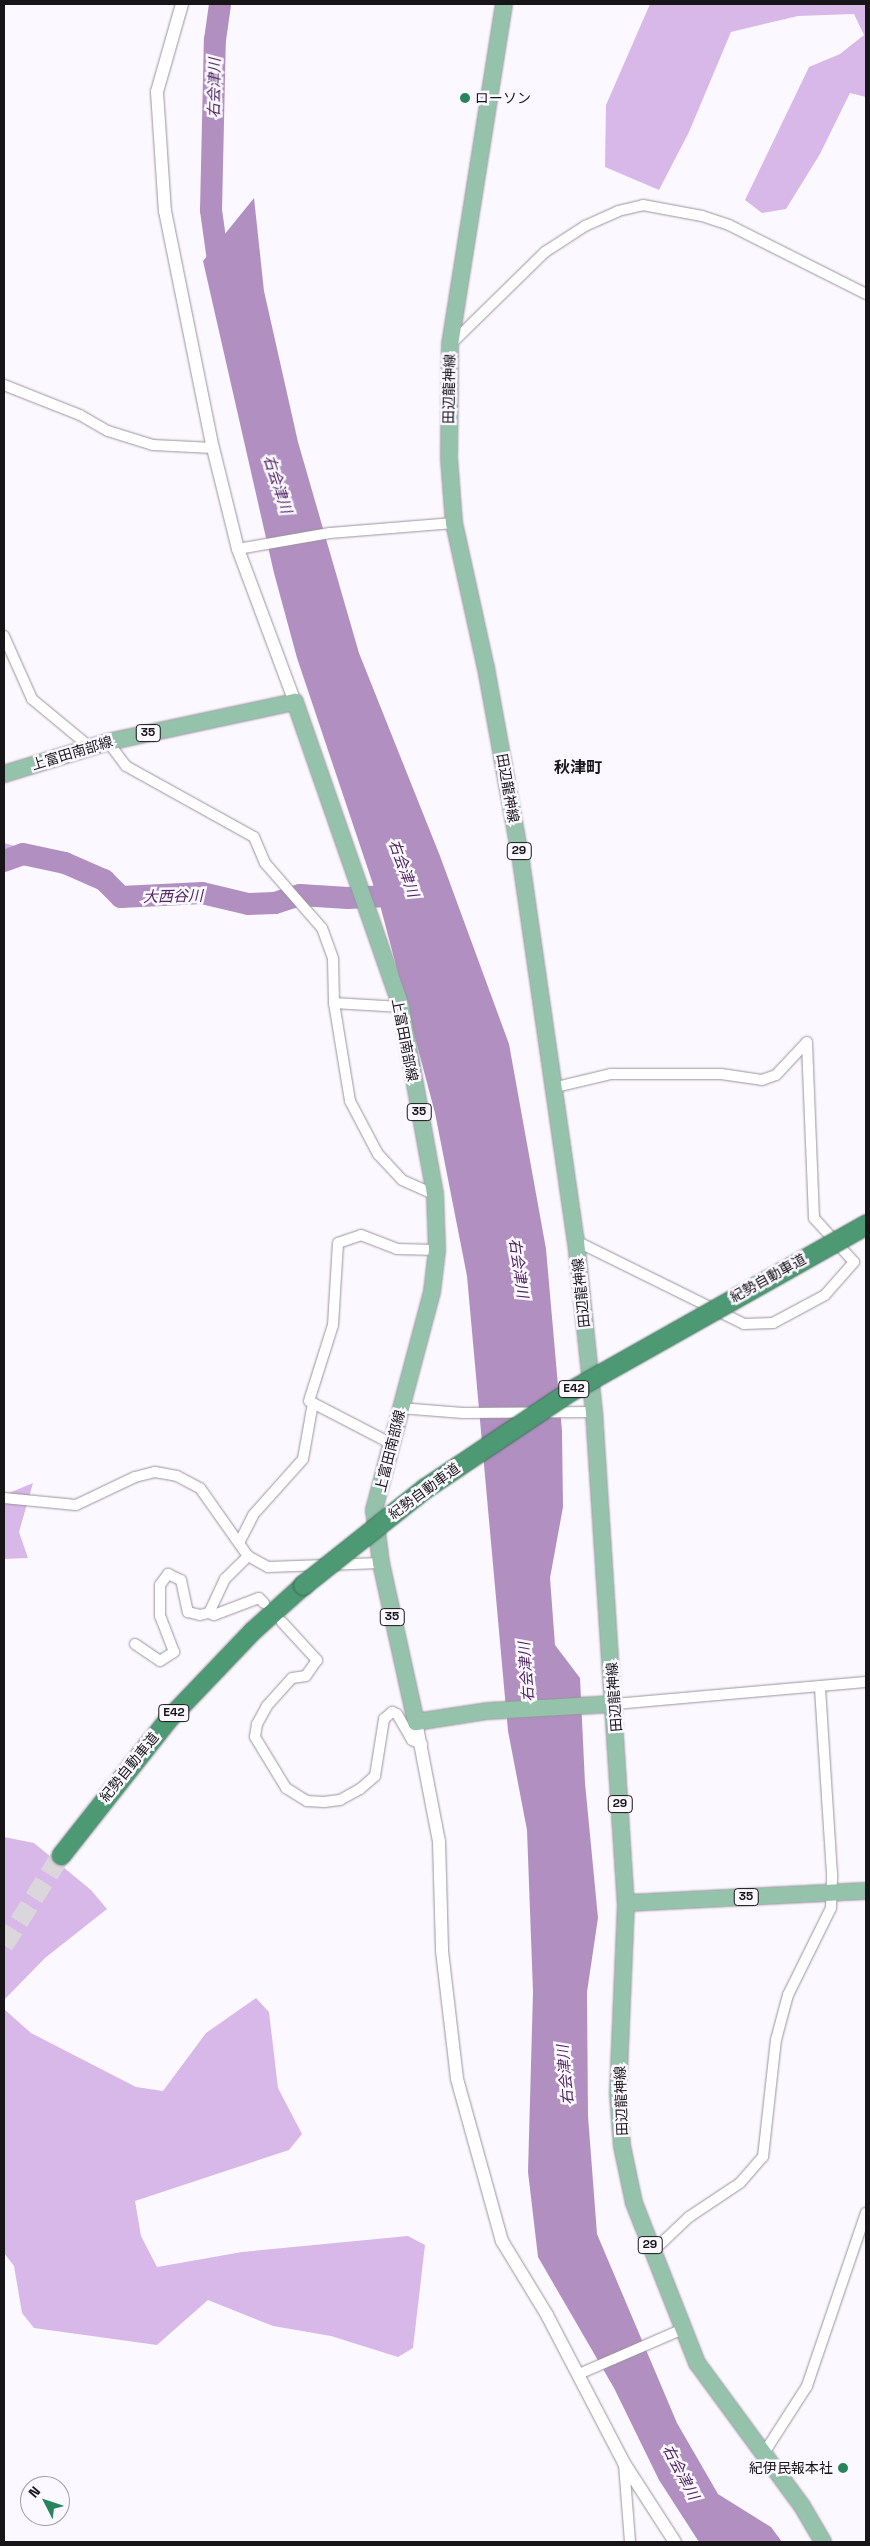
<!DOCTYPE html>
<meta charset="utf-8">
<style>
body{margin:0}
#map{position:relative;width:870px;height:2546px;overflow:hidden;background:#fcf8ff;font-family:"Space Grotesk","Noto Sans JP",sans-serif}
div>[style]{position:absolute}
.green>*{inset:0;background:#d8b8e9}
.water>*{inset:0;background:#b190c1}
.river>*{height:22px;margin:-11px;padding:0 11px;transform-origin:11px;border-radius:11px;background:#b190c1}
.motorway-tunnel>*{height:19px;margin-top:-9.5px;transform-origin:0;background:repeating-linear-gradient(90deg,#dad6dc 0 19px,transparent 0 28px)}
.roads{filter:drop-shadow(0 0 1px #9a949c) drop-shadow(0 0 1px #9a949c)}
.minor>*{height:10px;margin:-5px;padding:0 5px;transform-origin:5px;border-radius:5px;background:#fff}
.tertiary>*{height:12px;margin:-6px;padding:0 6px;transform-origin:6px;border-radius:6px;background:#fff}
.primary>*{height:16px;margin:-8px;padding:0 8px;transform-origin:8px;border-radius:8px;background:#94c2ab}
.motorway>*{height:19px;margin:-9.5px;padding:0 9.5px;transform-origin:9.5px;border-radius:9.5px;background:#4c9973}
.bridges{filter:drop-shadow(0 0 1px #396b53) drop-shadow(0 0 1px #396b53)}
.motorway-bridge>*{height:19px;margin:-9.5px;padding:0 9.5px;transform-origin:9.5px;border-radius:9.5px;background:#4c9973}
.dots>*{width:14px;height:14px;translate:-50% -50%;box-sizing:border-box;border:2px solid #fcf8ff;border-radius:50%}
span{translate:-50% -50%;white-space:nowrap;text-align:center;line-height:1.15;-webkit-text-stroke:5px #fcf8ff;paint-order:stroke}
.shield-label span{padding:1px 4px;background:#fcf8ff;border:1px solid;border-radius:4px;-webkit-text-stroke-width:0}
.shield-label{font-size:12px;color:#171518;font-weight:700}
.poi-label{font-size:14px;color:#171518}
.left{translate:0 -50%;text-align:left}
.right{translate:-100% -50%;text-align:right}
.street-label{font-size:14px;color:#171518}
.water-label{font-size:15px;color:#4e2460;font-style:italic}
.quarter-label{font-size:16px;color:#171518;font-weight:700}
.frame{position:absolute;inset:0;border:5px solid #171518;pointer-events:none}
.north{position:absolute;left:20px;top:2476px;width:50px;height:50px;box-sizing:border-box;background:#fcf8ff;border:1px solid #a09da3;border-radius:50%;rotate:311deg;font-size:14px;font-weight:700;line-height:20px;text-align:center;color:#171518}
.north::after{content:'';display:block;margin:auto;width:18px;height:22px;background:#27845c;clip-path:polygon(50% 0,100% 100%,50% 72%,0 100%)}
</style>
<div id="map">
<div class="green">
<div style="clip-path:polygon(650px 4px,866px 4px,866px 97px,850px 93px,820px 154px,786px 209px,762px 213px,745px 200px,809px 67px,840px 54px,864px 35px,854px 14px,798px 16px,731px 32px,689px 132px,659px 190px,605px 167px,606px 105px)"></div>
<div style="clip-path:polygon(4px 844px,4px 843px,33px 851px,4px 872px)"></div>
<div style="clip-path:polygon(33px 1483px,19px 1532px,28px 1558px,4px 1559px,4px 1495px)"></div>
<div style="clip-path:polygon(4px 1837px,34px 1843px,91px 1890px,107px 1909px,45px 1958px,4px 2000px)"></div>
<div style="clip-path:polygon(256px 1998px,269px 2012px,278px 2088px,302px 2134px,289px 2150px,135px 2201px,141px 2236px,157px 2267px,242px 2252px,408px 2236px,425px 2245px,413px 2348px,398px 2357px,331px 2336px,273px 2326px,208px 2300px,157px 2345px,34px 2328px,22px 2313px,14px 2266px,4px 2253px,4px 2009px,31px 2033px,136px 2087px,163px 2091px,206px 2033px)"></div>
</div>
<div class="water">
<div style="clip-path:polygon(254px 198px,264px 291px,298px 442px,359px 653px,440px 856px,509px 1044px,546px 1249px,562px 1431px,563px 1507px,550px 1578px,555px 1645px,580px 1678px,585px 1783px,598px 1918px,587px 1992px,588px 2116px,597px 2234px,677px 2423px,718px 2494px,771px 2527px,782px 2542px,699px 2542px,659px 2480px,614px 2388px,538px 2257px,528px 2172px,533px 1992px,527px 1830px,508px 1731px,467px 1276px,435px 1113px,380px 905px,297px 658px,274px 573px,203px 261px)"></div>
</div>
<div class="river">
<div style="left:220px;top:275px;width:66px;rotate:-97.9deg"></div>
<div style="left:211px;top:210px;width:170px;rotate:-88.7deg"></div>
<div style="left:215px;top:40px;width:36px;rotate:-82deg"></div>
<div style="left:4px;top:861px;width:20px;rotate:-20deg"></div>
<div style="left:23px;top:854px;width:43px;rotate:12.1deg"></div>
<div style="left:65px;top:863px;width:43px;rotate:23.6deg"></div>
<div style="left:104px;top:880px;width:24px;rotate:45deg"></div>
<div style="left:121px;top:897px;width:81px;rotate:-2.8deg"></div>
<div style="left:202px;top:893px;width:47px;rotate:13.4deg"></div>
<div style="left:248px;top:904px;width:27px;rotate:-2deg"></div>
<div style="left:275px;top:903px;width:26px;rotate:-18deg"></div>
<div style="left:300px;top:895px;width:48px;rotate:3.6deg"></div>
<div style="left:348px;top:898px;width:60px;rotate:-2.9deg"></div>
</div>
<div class="motorway-tunnel">
<div style="left:4px;top:1945px;width:107px;rotate:-57.7deg"></div>
</div>
<div class="roads">
<div class="minor">
<div style="left:451px;top:344px;width:132px;rotate:-44.4deg"></div>
<div style="left:545px;top:252px;width:48px;rotate:-33deg"></div>
<div style="left:585px;top:226px;width:36px;rotate:-24deg"></div>
<div style="left:618px;top:211px;width:26px;rotate:-13deg"></div>
<div style="left:643px;top:205px;width:60px;rotate:10.6deg"></div>
<div style="left:702px;top:216px;width:28px;rotate:18deg"></div>
<div style="left:729px;top:225px;width:153px;rotate:26.7deg"></div>
<div style="left:4px;top:385px;width:82px;rotate:21.5deg"></div>
<div style="left:80px;top:415px;width:32px;rotate:30deg"></div>
<div style="left:108px;top:431px;width:47px;rotate:17.3deg"></div>
<div style="left:153px;top:445px;width:60px;rotate:2.9deg"></div>
<div style="left:238px;top:549px;width:93px;rotate:-9.9deg"></div>
<div style="left:330px;top:533px;width:124px;rotate:-4.6deg"></div>
<div style="left:4px;top:636px;width:69px;rotate:66deg"></div>
<div style="left:32px;top:699px;width:75px;rotate:39.6deg"></div>
<div style="left:108px;top:742px;width:30px;rotate:53deg"></div>
<div style="left:126px;top:766px;width:146px;rotate:29deg"></div>
<div style="left:254px;top:837px;width:28px;rotate:67deg"></div>
<div style="left:265px;top:863px;width:86px;rotate:48.8deg"></div>
<div style="left:322px;top:928px;width:33px;rotate:70deg"></div>
<div style="left:333px;top:959px;width:44px;rotate:88.7deg"></div>
<div style="left:334px;top:1003px;width:99px;rotate:80.7deg"></div>
<div style="left:350px;top:1101px;width:60px;rotate:62.2deg"></div>
<div style="left:378px;top:1154px;width:35px;rotate:47deg"></div>
<div style="left:402px;top:1180px;width:36px;rotate:24deg"></div>
<div style="left:334px;top:1003px;width:67px;rotate:3.4deg"></div>
<div style="left:552px;top:1088px;width:61px;rotate:-13.3deg"></div>
<div style="left:611px;top:1074px;width:110px"></div>
<div style="left:721px;top:1074px;width:41px;rotate:8.3deg"></div>
<div style="left:762px;top:1080px;width:15px;rotate:-20deg"></div>
<div style="left:776px;top:1075px;width:45px;rotate:-46.8deg"></div>
<div style="left:576px;top:1241px;width:187px;rotate:26.3deg"></div>
<div style="left:744px;top:1324px;width:29px;rotate:-2deg"></div>
<div style="left:773px;top:1323px;width:59px;rotate:-28.3deg"></div>
<div style="left:825px;top:1295px;width:44px;rotate:-48.7deg"></div>
<div style="left:854px;top:1262px;width:59px;rotate:-132.3deg"></div>
<div style="left:814px;top:1218px;width:176px;rotate:-92.3deg"></div>
<div style="left:400px;top:1408px;width:63px;rotate:4.5deg"></div>
<div style="left:463px;top:1413px;width:131px;rotate:-0.4deg"></div>
<div style="left:392px;top:1444px;width:93px;rotate:-152.6deg"></div>
<div style="left:309px;top:1401px;width:80px;rotate:-72.5deg"></div>
<div style="left:333px;top:1325px;width:82px;rotate:-86.5deg"></div>
<div style="left:338px;top:1243px;width:24px;rotate:-19deg"></div>
<div style="left:361px;top:1235px;width:39px;rotate:21deg"></div>
<div style="left:397px;top:1249px;width:40px;rotate:1.4deg"></div>
<div style="left:4px;top:1498px;width:72px;rotate:5.6deg"></div>
<div style="left:76px;top:1505px;width:65px;rotate:-25.4deg"></div>
<div style="left:135px;top:1477px;width:21px;rotate:-14deg"></div>
<div style="left:155px;top:1472px;width:22px;rotate:10deg"></div>
<div style="left:177px;top:1476px;width:26px;rotate:28deg"></div>
<div style="left:200px;top:1488px;width:83px;rotate:54.8deg"></div>
<div style="left:248px;top:1556px;width:23px;rotate:29deg"></div>
<div style="left:268px;top:1567px;width:113px;rotate:-2deg"></div>
<div style="left:239px;top:1543px;width:31px;rotate:-63deg"></div>
<div style="left:253px;top:1515px;width:75px;rotate:-48.2deg"></div>
<div style="left:303px;top:1459px;width:57px;rotate:-79.9deg"></div>
<div style="left:209px;top:1613px;width:5px;rotate:22deg"></div>
<div style="left:214px;top:1615px;width:48px;rotate:-20.7deg"></div>
<div style="left:259px;top:1598px;width:7px;rotate:45deg"></div>
<div style="left:282px;top:1622px;width:52px;rotate:47.4deg"></div>
<div style="left:317px;top:1660px;width:19px;rotate:125deg"></div>
<div style="left:306px;top:1676px;width:14px;rotate:172deg"></div>
<div style="left:292px;top:1678px;width:38px;rotate:132deg"></div>
<div style="left:267px;top:1706px;width:21px;rotate:119deg"></div>
<div style="left:257px;top:1724px;width:13px;rotate:99deg"></div>
<div style="left:255px;top:1737px;width:60px;rotate:58.7deg"></div>
<div style="left:286px;top:1788px;width:25px;rotate:32deg"></div>
<div style="left:307px;top:1801px;width:17px;rotate:3deg"></div>
<div style="left:324px;top:1802px;width:16px;rotate:-7deg"></div>
<div style="left:340px;top:1800px;width:23px;rotate:-29deg"></div>
<div style="left:360px;top:1789px;width:20px;rotate:-41deg"></div>
<div style="left:375px;top:1776px;width:58px;rotate:-81deg"></div>
<div style="left:384px;top:1719px;width:11px;rotate:-41deg"></div>
<div style="left:392px;top:1712px;width:5px;rotate:22deg"></div>
<div style="left:397px;top:1714px;width:30px;rotate:60deg"></div>
<div style="left:412px;top:1740px;width:11px;rotate:22deg"></div>
<div style="left:135px;top:1644px;width:30px;rotate:34deg"></div>
<div style="left:160px;top:1661px;width:17px;rotate:-33deg"></div>
<div style="left:174px;top:1652px;width:39px;rotate:-111deg"></div>
<div style="left:160px;top:1616px;width:31px;rotate:-90deg"></div>
<div style="left:160px;top:1585px;width:14px;rotate:-54deg"></div>
<div style="left:168px;top:1574px;width:14px;rotate:25deg"></div>
<div style="left:181px;top:1580px;width:33px;rotate:78deg"></div>
<div style="left:188px;top:1612px;width:12px;rotate:14deg"></div>
<div style="left:200px;top:1615px;width:9px;rotate:-13deg"></div>
<div style="left:209px;top:1613px;width:38px;rotate:-65deg"></div>
<div style="left:225px;top:1579px;width:33px;rotate:-45deg"></div>
<div style="left:614px;top:1704px;width:253px;rotate:-5deg"></div>
<div style="left:652px;top:2252px;width:51px;rotate:-43.4deg"></div>
<div style="left:689px;top:2217px;width:61px;rotate:-33.7deg"></div>
<div style="left:740px;top:2183px;width:35px;rotate:-49deg"></div>
<div style="left:763px;top:2157px;width:118px;rotate:-83.7deg"></div>
<div style="left:776px;top:2040px;width:47px;rotate:-75.1deg"></div>
<div style="left:788px;top:1995px;width:97px;rotate:-63.7deg"></div>
<div style="left:831px;top:1908px;width:34px;rotate:-88deg"></div>
<div style="left:832px;top:1874px;width:188px;rotate:-93.7deg"></div>
<div style="left:579px;top:2374px;width:113px;rotate:-23.4deg"></div>
<div style="left:764px;top:2453px;width:80px;rotate:-57.3deg"></div>
<div style="left:807px;top:2386px;width:183px;rotate:-71.2deg"></div>
<div style="left:624px;top:2464px;width:78px;rotate:85.6deg"></div>
</div>
<div class="tertiary">
<div style="left:182px;top:4px;width:91px;rotate:105.9deg"></div>
<div style="left:157px;top:92px;width:119px;rotate:86.2deg"></div>
<div style="left:165px;top:211px;width:242px;rotate:78.6deg"></div>
<div style="left:213px;top:448px;width:104px;rotate:76.1deg"></div>
<div style="left:238px;top:549px;width:163px;rotate:69.6deg"></div>
<div style="left:416px;top:1722px;width:121px;rotate:79.1deg"></div>
<div style="left:439px;top:1841px;width:110px;rotate:88.4deg"></div>
<div style="left:442px;top:1951px;width:129px;rotate:83.3deg"></div>
<div style="left:457px;top:2079px;width:168px;rotate:74.5deg"></div>
<div style="left:502px;top:2241px;width:87px;rotate:58.7deg"></div>
<div style="left:547px;top:2315px;width:167px;rotate:62.5deg"></div>
<div style="left:624px;top:2463px;width:94px;rotate:57.2deg"></div>
</div>
<div class="primary">
<div style="left:504px;top:4px;width:345px;rotate:99deg"></div>
<div style="left:450px;top:345px;width:113px;rotate:90.5deg"></div>
<div style="left:449px;top:458px;width:65px;rotate:85.6deg"></div>
<div style="left:454px;top:523px;width:148px;rotate:77.6deg"></div>
<div style="left:486px;top:668px;width:196px;rotate:79.7deg"></div>
<div style="left:521px;top:861px;width:384px;rotate:81.8deg"></div>
<div style="left:576px;top:1241px;width:172px;rotate:84deg"></div>
<div style="left:594px;top:1412px;width:492px;rotate:86.3deg"></div>
<div style="left:626px;top:1903px;width:191px;rotate:92.4deg"></div>
<div style="left:618px;top:2094px;width:52px;rotate:85.6deg"></div>
<div style="left:622px;top:2146px;width:58px;rotate:78.1deg"></div>
<div style="left:634px;top:2203px;width:172px;rotate:68.5deg"></div>
<div style="left:697px;top:2363px;width:177px;rotate:53.7deg"></div>
<div style="left:802px;top:2506px;width:42px;rotate:59.7deg"></div>
<div style="left:4px;top:774px;width:109px;rotate:-17.1deg"></div>
<div style="left:108px;top:742px;width:191px;rotate:-12.1deg"></div>
<div style="left:295px;top:702px;width:323px;rotate:70.8deg"></div>
<div style="left:401px;top:1007px;width:191px;rotate:79.7deg"></div>
<div style="left:435px;top:1195px;width:55px;rotate:87.9deg"></div>
<div style="left:437px;top:1250px;width:42px;rotate:96.8deg"></div>
<div style="left:432px;top:1292px;width:226px;rotate:104.9deg"></div>
<div style="left:374px;top:1510px;width:53px;rotate:82.5deg"></div>
<div style="left:381px;top:1563px;width:163px;rotate:77.6deg"></div>
<div style="left:416px;top:1722px;width:73px;rotate:-8.7deg"></div>
<div style="left:488px;top:1711px;width:126px;rotate:-3.2deg"></div>
<div style="left:626px;top:1903px;width:240px;rotate:-2.9deg"></div>
</div>
<div class="motorway">
<div style="left:61px;top:1855px;width:173px;rotate:-51.8deg"></div>
<div style="left:168px;top:1719px;width:122px;rotate:-46.3deg"></div>
<div style="left:252px;top:1631px;width:69px;rotate:-42deg"></div>
</div>
</div>
<div class="bridges">
<div class="motorway-bridge">
<div style="left:303px;top:1585px;width:156px;rotate:-38.5deg"></div>
<div style="left:425px;top:1488px;width:174px;rotate:-33.8deg"></div>
<div style="left:570px;top:1391px;width:340px;rotate:-29.4deg"></div>
</div>
</div>
<div class="dots">
<div style="left:465px;top:98px;background:#27845c"></div>
<div style="left:843px;top:2468px;background:#27845c"></div>
</div>
<div class="shield-label">
<span style="left:148px;top:733px">35</span>
<span style="left:519px;top:851px">29</span>
<span style="left:419px;top:1112px">35</span>
<span style="left:574px;top:1389px">E42</span>
<span style="left:392px;top:1617px">35</span>
<span style="left:174px;top:1713px">E42</span>
<span style="left:620px;top:1804px">29</span>
<span style="left:746px;top:1897px">35</span>
<span style="left:650px;top:2245px">29</span>
</div>
<div class="poi-label">
<span class="left" style="left:475px;top:98px">ローソン</span>
<span class="right" style="left:833px;top:2468px">紀伊民報本社</span>
</div>
<div class="street-label">
<span style="left:449px;top:389px;rotate:-89deg">田辺龍神線</span>
<span style="left:72px;top:753px;rotate:-17deg">上富田南部線</span>
<span style="left:508px;top:788px;rotate:80deg">田辺龍神線</span>
<span style="left:405px;top:1040px;rotate:79deg">上富田南部線</span>
<span style="left:768px;top:1278px;rotate:-29deg">紀勢自動車道</span>
<span style="left:581px;top:1293px;rotate:-96deg">田辺龍神線</span>
<span style="left:390px;top:1451px;rotate:-76deg">上富田南部線</span>
<span style="left:424px;top:1491px;rotate:-36deg">紀勢自動車道</span>
<span style="left:614px;top:1697px;rotate:-94deg">田辺龍神線</span>
<span style="left:129px;top:1767px;rotate:-51deg">紀勢自動車道</span>
<span style="left:621px;top:2101px;rotate:-92deg">田辺龍神線</span>
</div>
<div class="water-label">
<span style="left:214px;top:88px;rotate:-89deg">右会津川</span>
<span style="left:278px;top:484px;rotate:72deg">右会津川</span>
<span style="left:404px;top:868px;rotate:70deg">右会津川</span>
<span style="left:173px;top:896px;rotate:-1deg">大西谷川</span>
<span style="left:519px;top:1268px;rotate:82deg">右会津川</span>
<span style="left:526px;top:1672px;rotate:-94deg">右会津川</span>
<span style="left:565px;top:2075px;rotate:-95deg">右会津川</span>
<span style="left:681px;top:2472px;rotate:62deg">右会津川</span>
</div>
<div class="quarter-label">
<span style="left:578px;top:768px">秋津町</span>
</div>
<div class="frame"></div>
<div class="north">N</div>
</div>
